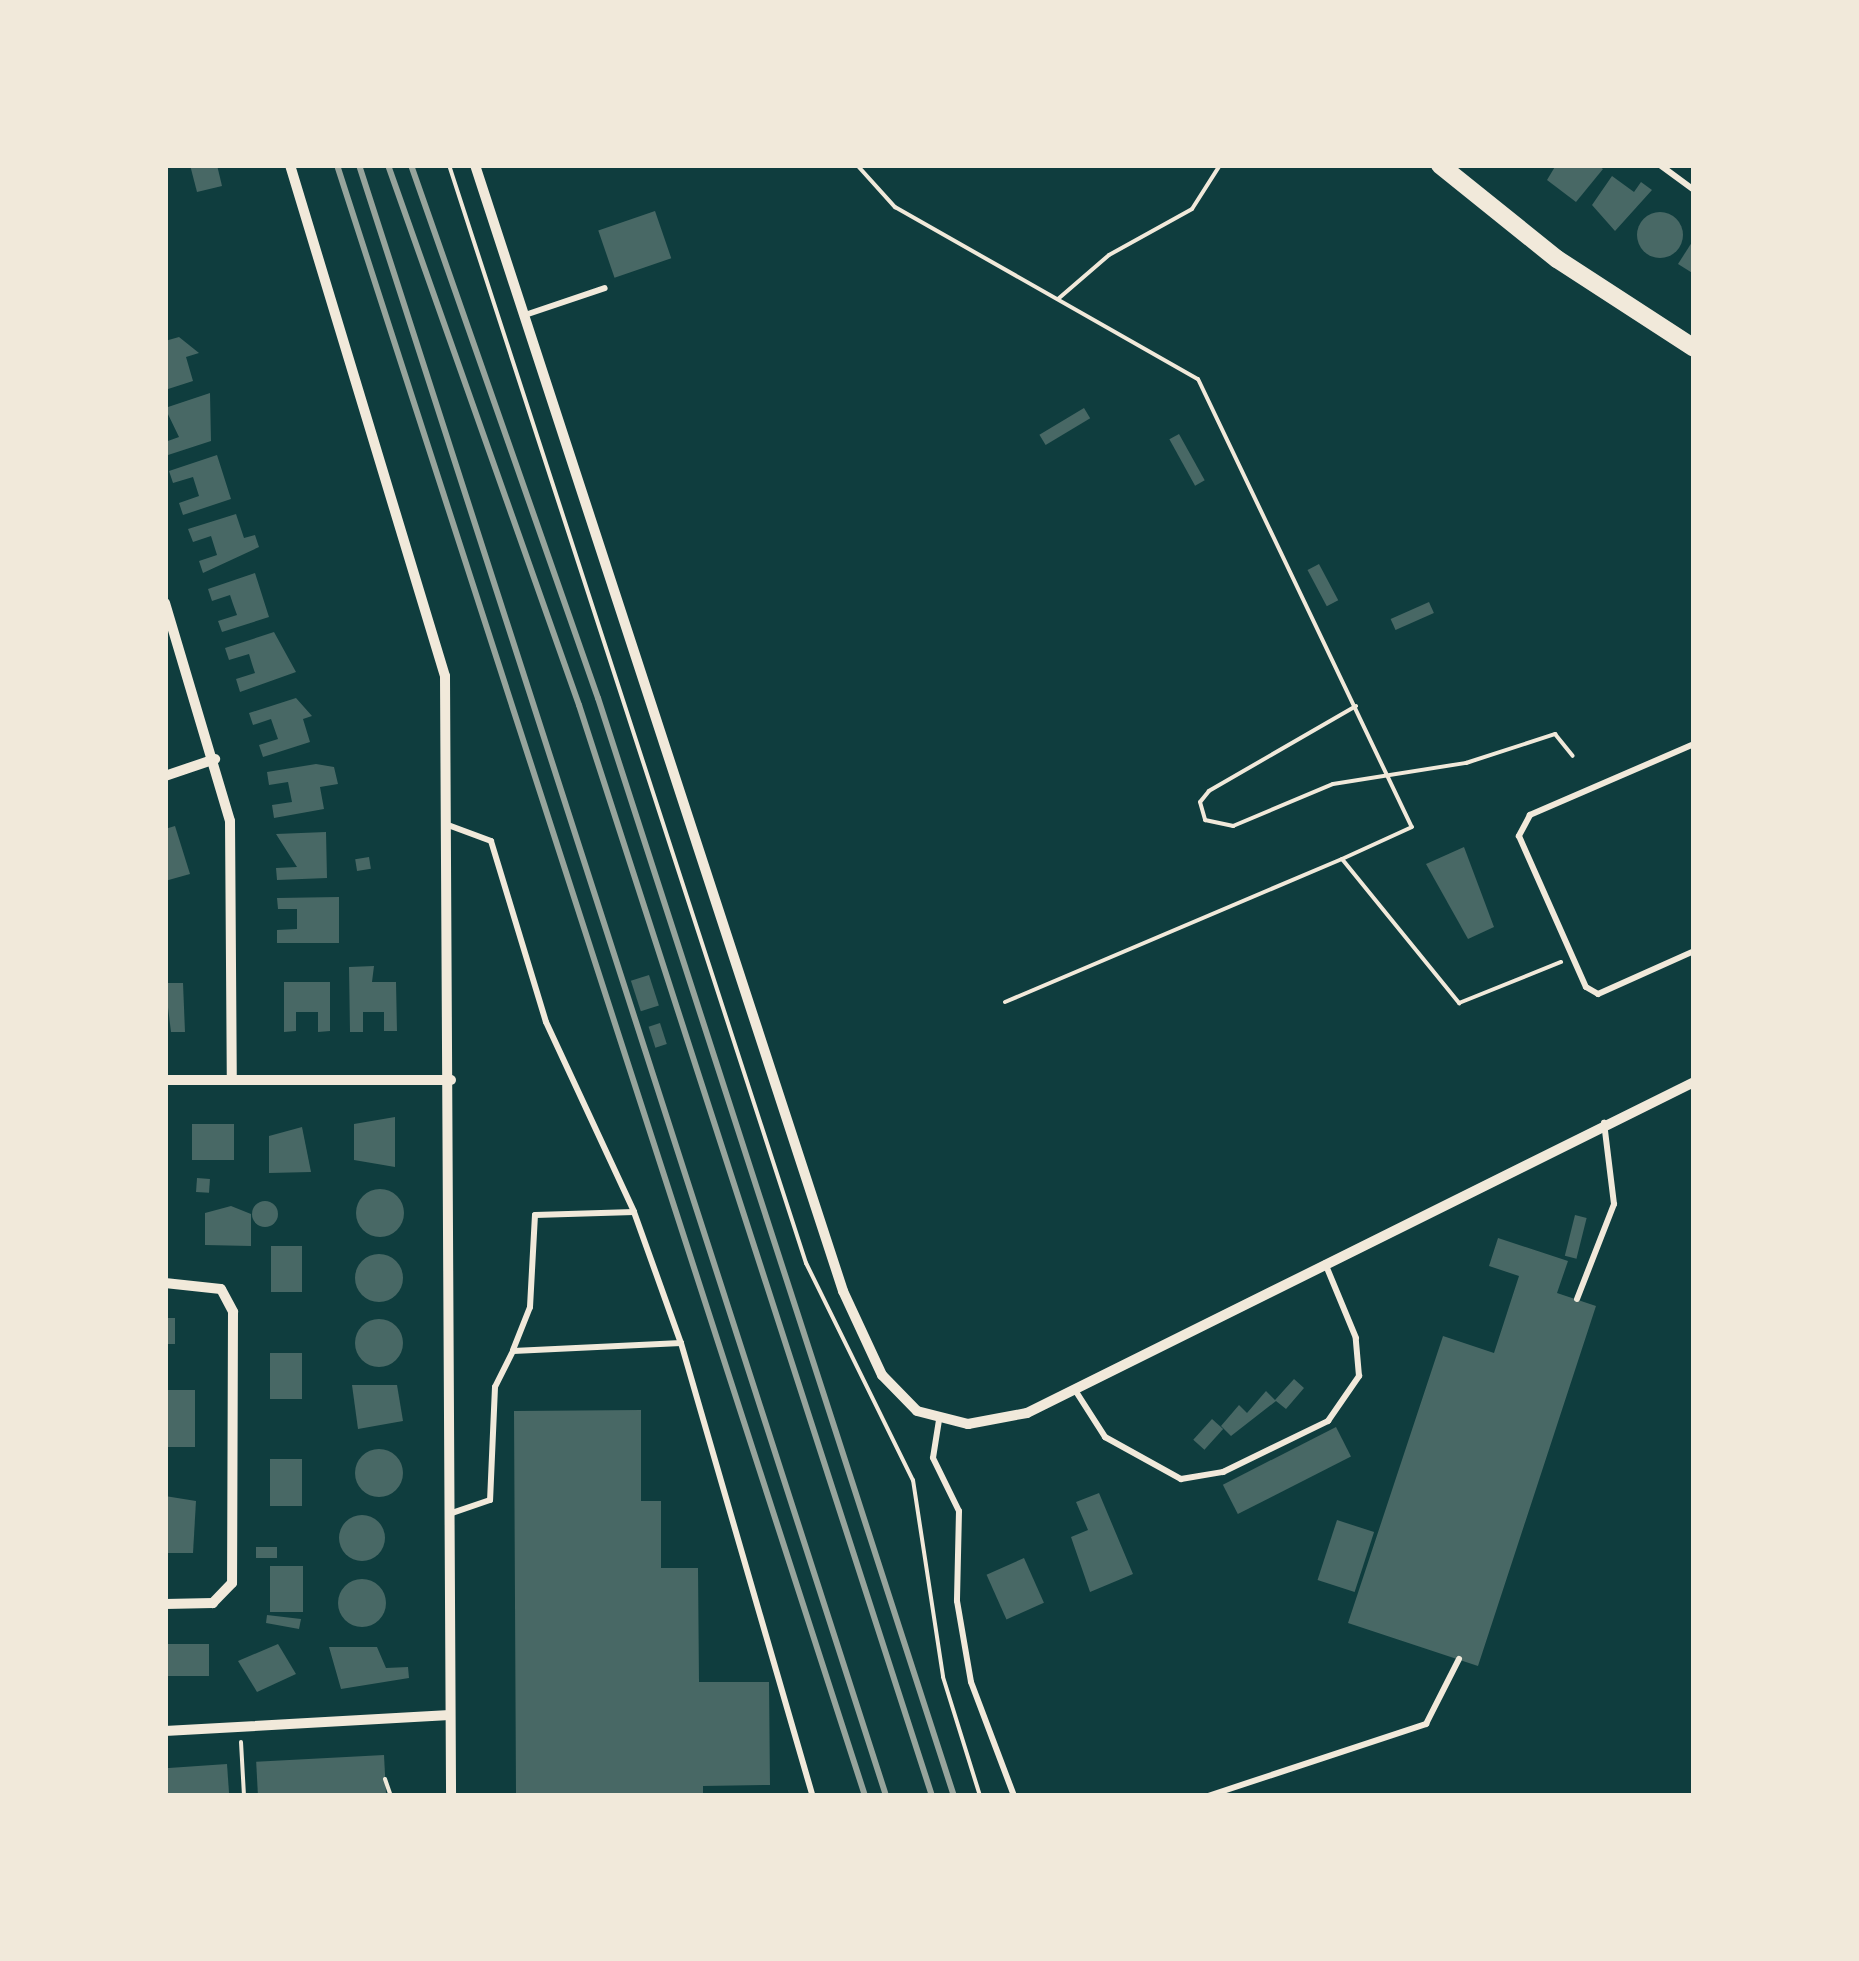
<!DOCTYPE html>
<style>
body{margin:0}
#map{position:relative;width:1859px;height:1961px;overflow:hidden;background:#0f3d3e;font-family:"Sofia Sans Condensed",sans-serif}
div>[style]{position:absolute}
.building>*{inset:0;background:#486865;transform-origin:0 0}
.round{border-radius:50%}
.path>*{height:4px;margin:-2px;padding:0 2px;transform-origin:2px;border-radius:2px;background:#f1e9da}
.service>*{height:6px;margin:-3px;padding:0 3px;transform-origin:3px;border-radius:3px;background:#f1e9da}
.minor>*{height:10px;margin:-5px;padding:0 5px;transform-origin:5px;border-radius:5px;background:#f1e9da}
.tertiary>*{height:18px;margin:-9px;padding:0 9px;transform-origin:9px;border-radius:9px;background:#f1e9da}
.rail>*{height:6px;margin:-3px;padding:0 3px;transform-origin:3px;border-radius:3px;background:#97a49c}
span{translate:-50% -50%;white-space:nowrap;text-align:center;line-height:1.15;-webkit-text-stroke:10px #f1e9da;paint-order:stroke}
.frame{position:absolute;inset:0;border:168px solid #f1e9da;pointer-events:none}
</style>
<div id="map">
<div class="building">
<div style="clip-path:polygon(190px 165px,217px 165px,222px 186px,197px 192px)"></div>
<div style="clip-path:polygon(1556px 165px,1597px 165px,1603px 169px,1576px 202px,1547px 180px)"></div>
<div style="clip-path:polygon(1612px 176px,1634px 192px,1641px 182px,1652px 190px,1615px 231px,1592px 205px)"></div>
<div style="left:655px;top:211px;width:50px;height:60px;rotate:71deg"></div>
<div class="round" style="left:1637px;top:212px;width:46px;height:46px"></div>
<div style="clip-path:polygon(1694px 239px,1694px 274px,1678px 264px)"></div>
<div style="clip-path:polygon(179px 337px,199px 353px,186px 357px,193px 381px,165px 390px,165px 341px)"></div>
<div style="clip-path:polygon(210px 393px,211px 441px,165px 456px,165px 442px,179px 437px,165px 408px)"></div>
<div style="left:1084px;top:408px;width:12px;height:52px;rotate:59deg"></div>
<div style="left:1179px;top:434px;width:53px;height:11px;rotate:61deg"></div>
<div style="clip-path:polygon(217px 455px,231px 499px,183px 515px,179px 503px,199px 496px,193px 477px,173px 483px,169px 471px)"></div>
<div style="clip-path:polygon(236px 514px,244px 538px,255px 535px,259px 547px,203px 573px,199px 561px,217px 555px,211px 536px,193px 542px,188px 529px)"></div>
<div style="left:1319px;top:564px;width:41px;height:13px;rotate:62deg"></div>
<div style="clip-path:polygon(255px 573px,269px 617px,222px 632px,218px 621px,237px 615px,233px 604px,230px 595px,212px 601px,208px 589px)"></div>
<div style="left:1429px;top:602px;width:12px;height:42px;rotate:66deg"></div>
<div style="clip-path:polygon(274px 632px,296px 672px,240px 692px,236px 679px,255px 673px,252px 664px,249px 654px,229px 660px,225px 648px)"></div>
<div style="clip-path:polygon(296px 698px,312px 716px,303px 719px,310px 742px,263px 757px,259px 745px,278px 739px,271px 719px,253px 725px,249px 713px)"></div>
<div style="clip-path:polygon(316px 764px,334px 767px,338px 784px,320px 787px,324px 809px,274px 818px,272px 805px,292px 802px,288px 782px,269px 785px,267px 772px)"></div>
<div style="clip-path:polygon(175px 826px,190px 874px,165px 881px,165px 829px)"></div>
<div style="clip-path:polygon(326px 832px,327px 878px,277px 880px,276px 868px,297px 867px,276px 834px)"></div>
<div style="clip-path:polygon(1464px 847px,1494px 927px,1468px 939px,1426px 864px)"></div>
<div style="left:369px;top:857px;width:12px;height:14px;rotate:81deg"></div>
<div style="clip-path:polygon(339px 897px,339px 943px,277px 943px,277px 930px,297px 929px,297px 909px,278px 909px,277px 898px)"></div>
<div style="clip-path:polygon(374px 966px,372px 982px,396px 982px,397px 1031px,384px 1031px,384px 1012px,363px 1012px,363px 1032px,350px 1032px,349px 967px)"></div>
<div style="left:649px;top:975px;width:32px;height:19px;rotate:72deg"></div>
<div style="clip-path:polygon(284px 982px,330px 982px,330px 1031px,318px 1032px,318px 1012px,296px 1012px,296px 1031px,284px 1032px)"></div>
<div style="clip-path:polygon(165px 983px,183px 983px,185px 1032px,171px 1032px)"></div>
<div style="left:660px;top:1023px;width:22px;height:12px;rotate:72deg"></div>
<div style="clip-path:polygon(395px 1117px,395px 1167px,354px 1160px,354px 1124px)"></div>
<div style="left:192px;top:1124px;width:42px;height:36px"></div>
<div style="clip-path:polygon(302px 1127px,311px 1172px,269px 1173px,269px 1136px)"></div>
<div style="left:197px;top:1178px;width:13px;height:14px;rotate:4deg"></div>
<div class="round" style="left:356px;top:1189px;width:48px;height:48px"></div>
<div class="round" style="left:252px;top:1201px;width:26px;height:26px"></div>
<div style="clip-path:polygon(231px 1206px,251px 1214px,251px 1246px,205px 1245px,205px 1213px)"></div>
<div style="left:1575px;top:1215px;width:12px;height:42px;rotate:14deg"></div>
<div style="clip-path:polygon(1498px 1238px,1568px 1261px,1557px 1293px,1596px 1306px,1478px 1666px,1348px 1623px,1443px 1336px,1494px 1353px,1519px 1276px,1489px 1266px)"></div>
<div style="left:271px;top:1246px;width:31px;height:46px"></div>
<div class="round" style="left:355px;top:1254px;width:48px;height:48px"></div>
<div style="left:165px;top:1318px;width:10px;height:26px"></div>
<div class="round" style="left:355px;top:1319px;width:48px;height:48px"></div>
<div style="left:270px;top:1353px;width:32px;height:46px"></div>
<div style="clip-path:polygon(1294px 1379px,1304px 1388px,1286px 1409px,1276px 1401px,1231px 1436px,1221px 1426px,1239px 1405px,1247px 1413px,1266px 1391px,1275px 1400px)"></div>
<div style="clip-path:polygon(352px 1385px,397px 1385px,403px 1421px,358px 1429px)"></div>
<div style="left:165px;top:1390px;width:30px;height:57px"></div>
<div style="clip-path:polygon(641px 1410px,641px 1501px,661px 1501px,661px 1568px,698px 1568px,699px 1682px,769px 1682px,770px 1785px,703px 1786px,703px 1796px,516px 1796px,514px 1411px)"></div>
<div style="left:1212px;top:1419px;width:15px;height:28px;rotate:42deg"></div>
<div style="left:1336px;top:1427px;width:33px;height:127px;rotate:63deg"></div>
<div class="round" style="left:355px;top:1449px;width:48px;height:48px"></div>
<div style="left:270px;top:1459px;width:32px;height:47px"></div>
<div style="clip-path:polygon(1099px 1493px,1133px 1574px,1090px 1592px,1071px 1537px,1088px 1530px,1076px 1502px)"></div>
<div style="clip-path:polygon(165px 1496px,196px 1501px,193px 1553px,165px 1553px)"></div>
<div class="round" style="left:339px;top:1515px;width:46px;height:46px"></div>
<div style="left:1337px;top:1520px;width:39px;height:63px;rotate:18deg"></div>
<div style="left:256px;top:1547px;width:21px;height:11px"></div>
<div style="left:1024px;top:1558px;width:49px;height:41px;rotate:66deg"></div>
<div style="left:270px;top:1566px;width:33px;height:46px"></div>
<div class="round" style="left:338px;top:1579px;width:48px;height:48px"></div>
<div style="clip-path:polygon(267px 1615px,301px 1619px,299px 1629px,266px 1623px)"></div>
<div style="left:165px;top:1644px;width:44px;height:32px"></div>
<div style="clip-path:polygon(278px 1644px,296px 1674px,257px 1692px,238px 1661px)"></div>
<div style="clip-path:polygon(329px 1647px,377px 1647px,386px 1668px,408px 1667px,409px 1678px,341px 1689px)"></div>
<div style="left:384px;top:1755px;width:39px;height:128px;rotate:87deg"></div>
<div style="left:227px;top:1764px;width:32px;height:62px;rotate:86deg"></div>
</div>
<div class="path">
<div style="left:449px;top:165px;width:1155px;rotate:71.99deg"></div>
<div style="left:806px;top:1263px;width:242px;rotate:63.8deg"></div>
<div style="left:913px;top:1480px;width:199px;rotate:81.3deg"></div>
<div style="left:943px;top:1677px;width:125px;rotate:72.7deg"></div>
<div style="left:857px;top:165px;width:57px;rotate:47.9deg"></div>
<div style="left:895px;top:207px;width:348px;rotate:29.6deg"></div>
<div style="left:1198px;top:379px;width:496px;rotate:64.5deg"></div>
<div style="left:1412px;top:827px;width:77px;rotate:155.4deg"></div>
<div style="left:1342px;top:859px;width:186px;rotate:50.9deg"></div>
<div style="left:1459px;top:1003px;width:110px;rotate:-21.9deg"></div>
<div style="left:1058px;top:299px;width:67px;rotate:-40.8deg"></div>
<div style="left:1109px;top:255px;width:95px;rotate:-29deg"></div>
<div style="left:1192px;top:209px;width:52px;rotate:-57.5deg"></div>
<div style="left:1356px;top:706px;width:170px;rotate:150deg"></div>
<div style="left:1209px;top:791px;width:14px;rotate:129deg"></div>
<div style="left:1200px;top:802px;width:19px;rotate:74deg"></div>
<div style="left:1205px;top:820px;width:29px;rotate:12deg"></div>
<div style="left:1233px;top:826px;width:108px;rotate:-22.8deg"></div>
<div style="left:1333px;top:784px;width:135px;rotate:-9deg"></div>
<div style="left:1466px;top:763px;width:94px;rotate:-18deg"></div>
<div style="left:1555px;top:734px;width:28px;rotate:51deg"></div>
<div style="left:1005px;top:1002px;width:366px;rotate:-23deg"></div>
<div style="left:241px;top:1742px;width:54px;rotate:86.8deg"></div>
<div style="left:385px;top:1779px;width:18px;rotate:71deg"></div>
</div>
<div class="service">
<div style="left:1660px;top:165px;width:42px;rotate:36.3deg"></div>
<div style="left:525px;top:315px;width:84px;rotate:-18.6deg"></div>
<div style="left:1694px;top:744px;width:179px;rotate:156.6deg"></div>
<div style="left:1530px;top:815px;width:24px;rotate:118deg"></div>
<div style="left:1519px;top:836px;width:165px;rotate:66.1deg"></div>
<div style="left:1586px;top:987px;width:14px;rotate:30deg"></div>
<div style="left:1598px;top:994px;width:105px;rotate:-24.1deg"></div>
<div style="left:448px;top:825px;width:46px;rotate:20.4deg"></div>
<div style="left:491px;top:841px;width:189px;rotate:73.1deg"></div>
<div style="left:546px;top:1022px;width:209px;rotate:65.1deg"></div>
<div style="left:634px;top:1212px;width:139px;rotate:70.3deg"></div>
<div style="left:681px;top:1343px;width:168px;rotate:177.3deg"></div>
<div style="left:513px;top:1351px;width:40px;rotate:116.6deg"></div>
<div style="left:495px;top:1387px;width:113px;rotate:92.5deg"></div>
<div style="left:490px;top:1500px;width:43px;rotate:161.1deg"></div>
<div style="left:1577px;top:1299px;width:102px;rotate:-68.7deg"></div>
<div style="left:1614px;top:1204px;width:82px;rotate:-97deg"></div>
<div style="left:681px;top:1343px;width:472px;rotate:73.8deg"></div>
<div style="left:513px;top:1350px;width:46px;rotate:-68.4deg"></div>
<div style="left:530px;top:1307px;width:92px;rotate:-86.9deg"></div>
<div style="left:535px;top:1215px;width:99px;rotate:-1.7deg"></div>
<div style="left:1075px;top:1390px;width:56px;rotate:57.4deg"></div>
<div style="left:1105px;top:1437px;width:87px;rotate:28.9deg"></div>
<div style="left:1181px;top:1479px;width:43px;rotate:-9.5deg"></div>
<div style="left:1223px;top:1472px;width:117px;rotate:-25.9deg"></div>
<div style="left:1328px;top:1421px;width:55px;rotate:-55.4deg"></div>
<div style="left:1359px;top:1376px;width:38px;rotate:-95deg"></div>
<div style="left:1356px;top:1338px;width:81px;rotate:-112.5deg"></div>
<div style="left:939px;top:1420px;width:38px;rotate:99deg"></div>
<div style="left:933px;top:1458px;width:59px;rotate:63.9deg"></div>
<div style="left:959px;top:1511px;width:90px;rotate:91.3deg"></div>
<div style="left:957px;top:1601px;width:82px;rotate:80.2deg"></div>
<div style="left:971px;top:1682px;width:122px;rotate:69.3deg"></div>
<div style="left:1208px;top:1796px;width:230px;rotate:-18.3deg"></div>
<div style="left:1426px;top:1724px;width:73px;rotate:-63.1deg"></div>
</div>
<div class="minor">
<div style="left:290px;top:165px;width:534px;rotate:73.13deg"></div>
<div style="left:445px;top:676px;width:1120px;rotate:89.69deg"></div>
<div style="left:475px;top:165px;width:1185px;rotate:71.9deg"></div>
<div style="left:843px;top:1291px;width:93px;rotate:65.1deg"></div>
<div style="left:882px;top:1375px;width:50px;rotate:45.8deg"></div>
<div style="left:917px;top:1411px;width:53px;rotate:14.3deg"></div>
<div style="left:968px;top:1424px;width:60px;rotate:-10.6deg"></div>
<div style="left:1027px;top:1413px;width:745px;rotate:-26.39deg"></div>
<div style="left:165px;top:603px;width:227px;rotate:73.4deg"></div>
<div style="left:230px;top:821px;width:259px;rotate:89.6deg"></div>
<div style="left:165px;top:776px;width:53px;rotate:-18.8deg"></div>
<div style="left:165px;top:1080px;width:286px"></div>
<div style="left:165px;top:1283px;width:56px;rotate:6.1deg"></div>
<div style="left:221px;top:1289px;width:26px;rotate:62deg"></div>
<div style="left:233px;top:1312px;width:271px;rotate:90.2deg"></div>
<div style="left:232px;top:1583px;width:28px;rotate:134deg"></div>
<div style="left:213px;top:1603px;width:48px;rotate:178.8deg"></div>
<div style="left:165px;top:1731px;width:285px;rotate:-3.2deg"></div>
</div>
<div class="tertiary">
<div style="left:1440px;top:165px;width:150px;rotate:38.8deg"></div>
<div style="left:1557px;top:259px;width:163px;rotate:33deg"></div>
</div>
<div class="rail">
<div style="left:337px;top:165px;width:1714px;rotate:72.06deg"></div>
<div style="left:359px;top:165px;width:1714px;rotate:72.09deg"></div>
<div style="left:388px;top:165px;width:573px;rotate:70.52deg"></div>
<div style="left:579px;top:705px;width:1147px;rotate:72.07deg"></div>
<div style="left:411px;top:165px;width:565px;rotate:70.67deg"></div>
<div style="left:598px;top:698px;width:1154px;rotate:72.04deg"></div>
</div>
<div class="frame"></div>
</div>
